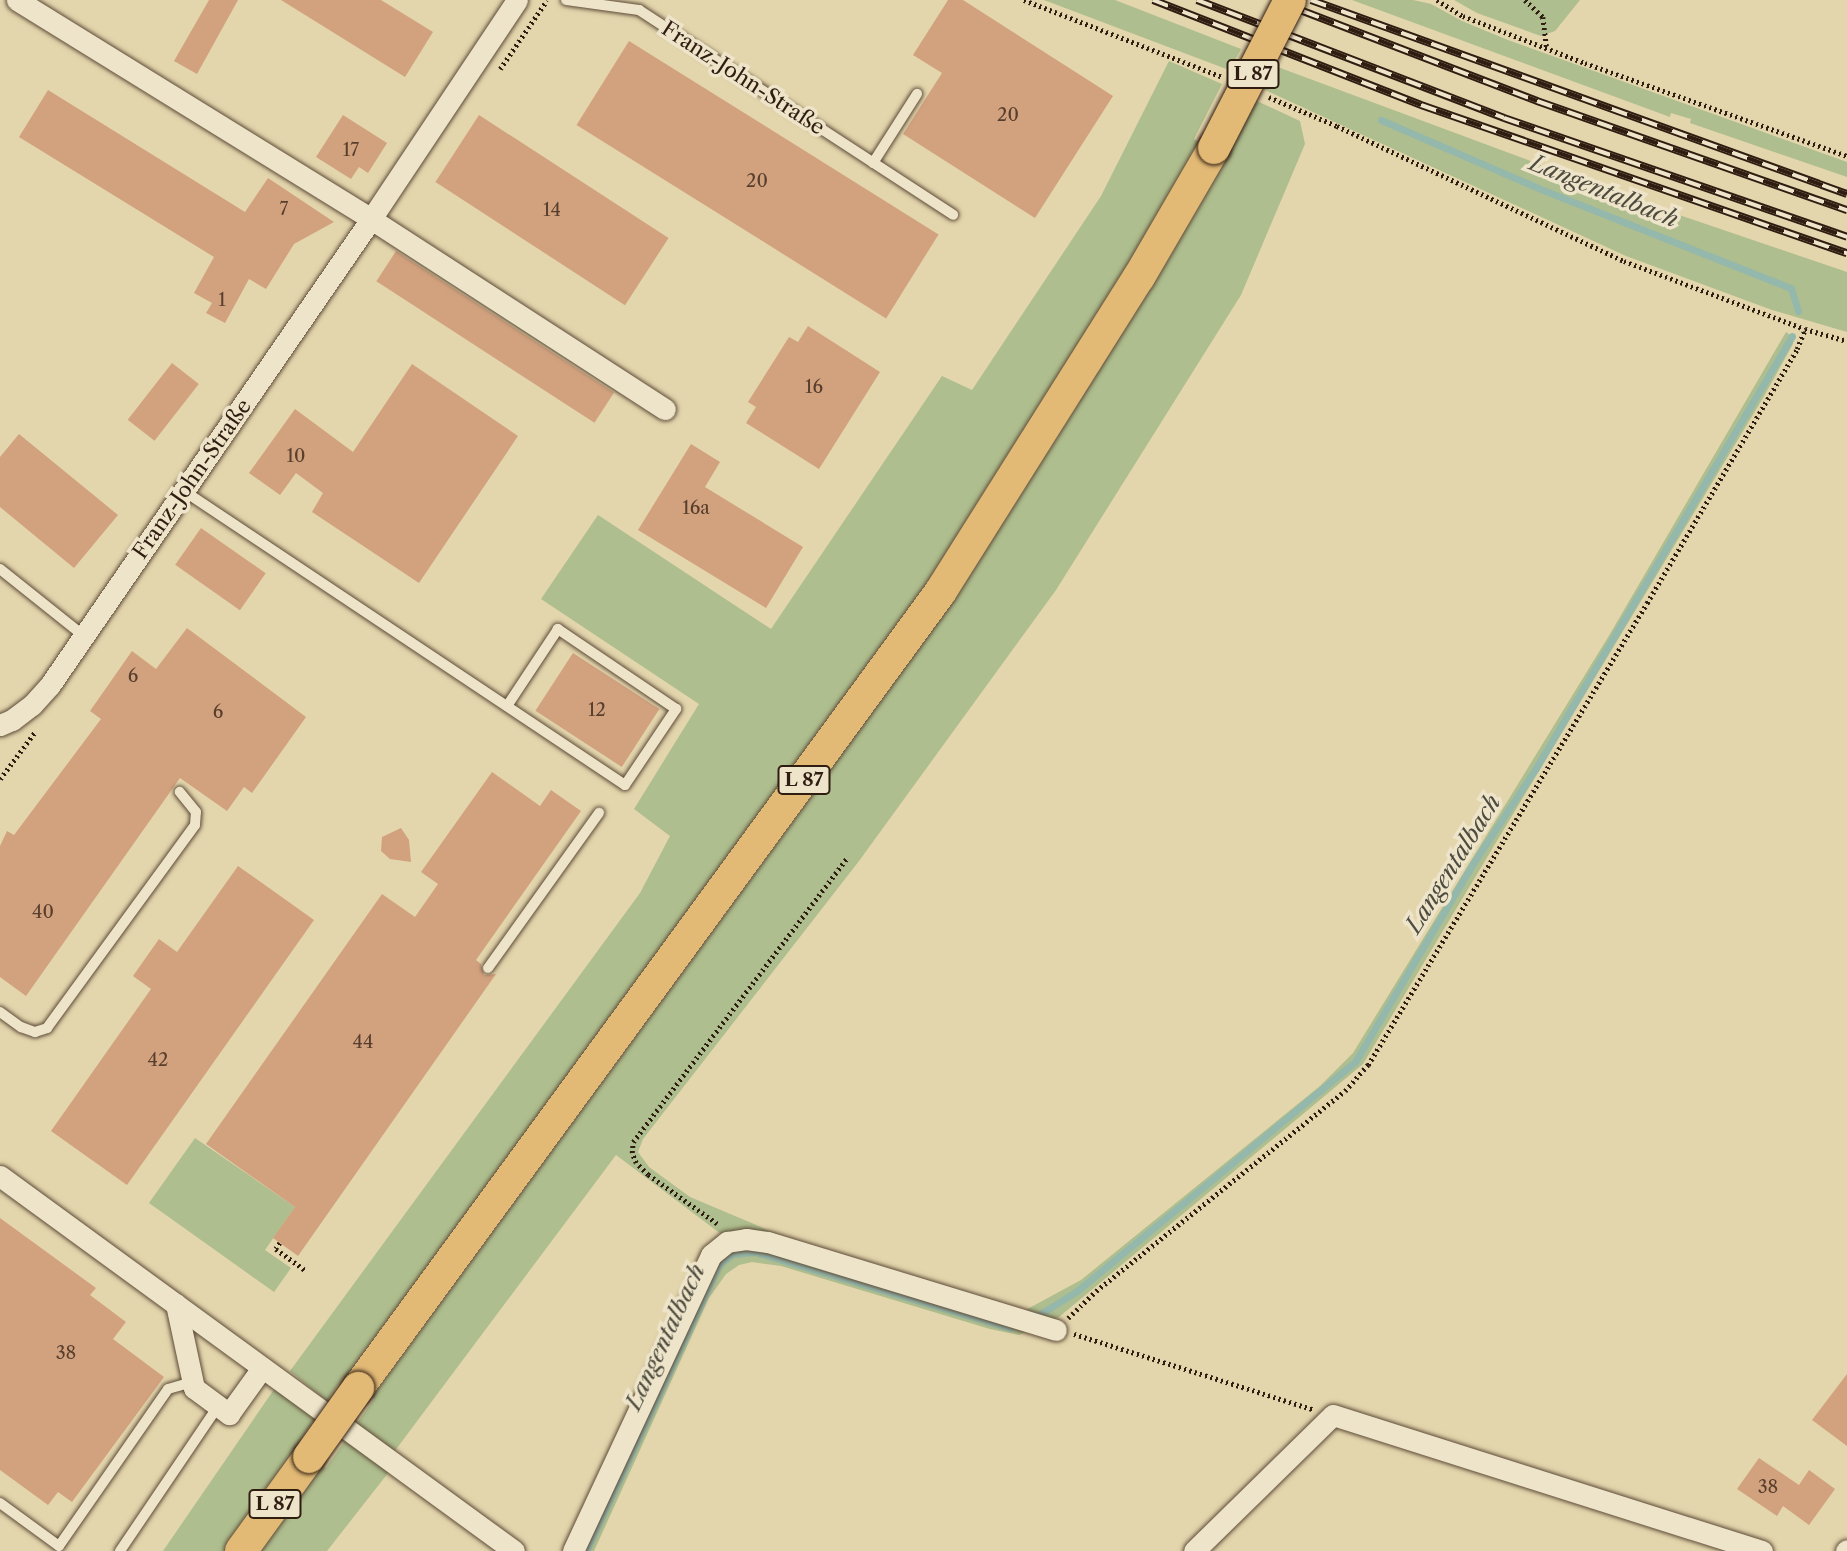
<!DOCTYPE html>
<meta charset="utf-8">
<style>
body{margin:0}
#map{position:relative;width:1847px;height:1551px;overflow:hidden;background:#e3d5ac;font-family:"Libre Caslon Text",serif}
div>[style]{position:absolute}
.green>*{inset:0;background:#aebe8e}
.stream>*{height:7px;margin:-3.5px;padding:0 3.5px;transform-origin:3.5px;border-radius:3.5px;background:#95b8ac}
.building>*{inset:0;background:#d2a27f;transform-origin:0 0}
.path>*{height:4.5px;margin-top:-2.25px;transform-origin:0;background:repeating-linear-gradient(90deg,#301d12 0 2px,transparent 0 5.5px)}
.roads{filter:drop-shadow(0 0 2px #5d4b38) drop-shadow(0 0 2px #5d4b38)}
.lane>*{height:10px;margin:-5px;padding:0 5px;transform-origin:5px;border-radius:5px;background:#ede4c9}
.street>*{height:21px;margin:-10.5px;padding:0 10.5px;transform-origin:10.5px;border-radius:10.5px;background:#ede4c9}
.primary>*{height:32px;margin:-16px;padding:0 16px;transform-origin:16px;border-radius:16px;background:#e2ba76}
.rail>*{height:8px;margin-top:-4px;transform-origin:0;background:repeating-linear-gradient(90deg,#ede4c9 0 16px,#301d12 0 32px);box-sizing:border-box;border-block:2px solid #301d12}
.bridges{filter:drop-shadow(0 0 2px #301d12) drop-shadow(0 0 2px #301d12)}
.primary-bridge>*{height:32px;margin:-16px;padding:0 16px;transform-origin:16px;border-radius:16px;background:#e2ba76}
span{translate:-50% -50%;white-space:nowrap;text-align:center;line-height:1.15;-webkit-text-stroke:7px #ede4c9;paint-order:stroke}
.number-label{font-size:18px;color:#583e2d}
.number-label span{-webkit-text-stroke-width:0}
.shield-label span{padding:2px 5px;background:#ede4c9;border:2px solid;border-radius:5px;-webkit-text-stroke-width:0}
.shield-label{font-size:19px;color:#301d12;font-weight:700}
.street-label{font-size:21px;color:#301d12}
.water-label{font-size:23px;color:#4e4c40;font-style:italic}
</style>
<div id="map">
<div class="green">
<div style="clip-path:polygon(1044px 0,1115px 0,1241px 49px,1229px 70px)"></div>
<div style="clip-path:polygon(1352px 0,1413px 0,1431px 4px,1462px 21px,1508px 40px,1847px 162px,1847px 177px,1690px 123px,1691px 119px,1671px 113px,1670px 117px)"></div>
<div style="clip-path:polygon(1454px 0,1580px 0,1555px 31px,1541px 36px,1477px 13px)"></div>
<div style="clip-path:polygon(1169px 61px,1222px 84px,1194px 139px,1199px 142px,1139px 250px,938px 568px,825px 729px,347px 1379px,343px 1377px,327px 1401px,290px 1371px,640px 893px,670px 836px,634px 809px,699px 704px,541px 599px,598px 515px,771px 629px,942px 376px,972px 390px,1101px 196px)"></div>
<div style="clip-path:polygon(1275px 66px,1641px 202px,1847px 272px,1847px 332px,1772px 310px,1626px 256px,1263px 89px)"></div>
<div style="clip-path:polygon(1257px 101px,1300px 121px,1305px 144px,1241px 295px,1056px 590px,859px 861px,643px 1139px,638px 1152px,649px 1167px,690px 1197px,801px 1244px,721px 1234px,616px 1155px,394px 1452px,356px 1425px,374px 1399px,372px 1397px,827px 775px,925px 635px,1223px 154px,1228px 156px)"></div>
<div style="clip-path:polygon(1786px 332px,1792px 336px,1793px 344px,1763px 398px,1363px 1064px,1059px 1317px,1049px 1321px,1020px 1313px,1081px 1280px,1320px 1086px,1353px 1053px,1610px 634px)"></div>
<div style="clip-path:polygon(195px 1138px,295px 1207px,265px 1250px,291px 1268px,274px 1292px,149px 1203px)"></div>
<div style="clip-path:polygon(744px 1244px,1031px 1330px,1019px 1335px,990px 1329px,781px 1266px,752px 1262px,739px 1265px,726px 1274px,709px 1298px,594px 1551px,578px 1551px,720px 1257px)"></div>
<div style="clip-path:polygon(275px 1388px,317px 1415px,296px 1446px,298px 1448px,225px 1551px,163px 1551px)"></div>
<div style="clip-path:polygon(347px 1438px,392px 1468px,327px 1551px,261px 1551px,322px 1466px,326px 1468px)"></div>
</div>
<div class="stream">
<div style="left:1381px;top:120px;width:176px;rotate:23.4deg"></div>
<div style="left:1543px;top:190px;width:267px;rotate:21.6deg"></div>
<div style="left:1791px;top:288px;width:24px;rotate:73deg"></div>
<div style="left:1037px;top:1316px;width:47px;rotate:-32deg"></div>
<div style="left:1077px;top:1291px;width:360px;rotate:-39.5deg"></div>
<div style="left:1355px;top:1062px;width:229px;rotate:-59.3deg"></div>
<div style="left:1472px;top:865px;width:116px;rotate:-56.6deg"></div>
<div style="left:1536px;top:768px;width:502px;rotate:-59.35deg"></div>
<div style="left:586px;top:1551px;width:315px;rotate:-65.1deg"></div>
<div style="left:719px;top:1265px;width:17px;rotate:-40deg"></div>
<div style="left:732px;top:1254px;width:23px;rotate:-5deg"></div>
<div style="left:755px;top:1252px;width:266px;rotate:16.6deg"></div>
</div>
<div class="building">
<div style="clip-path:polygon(209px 0,238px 0,197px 74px,174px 61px)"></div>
<div style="clip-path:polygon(281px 0,381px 0,433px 32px,405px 77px)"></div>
<div style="clip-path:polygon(948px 0,963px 0,1113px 96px,1035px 218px,903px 134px,942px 73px,913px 55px)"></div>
<div style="left:629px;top:41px;width:365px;height:99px;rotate:32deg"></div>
<div style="clip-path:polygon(48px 90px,245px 212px,268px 178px,334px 222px,294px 244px,266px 289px,249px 279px,225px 323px,206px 313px,212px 303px,194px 293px,214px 257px,19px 137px)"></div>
<div style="clip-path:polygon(343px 115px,387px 143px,368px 173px,359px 167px,351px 179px,316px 157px)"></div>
<div style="left:479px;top:115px;width:226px;height:80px;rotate:33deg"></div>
<div style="left:396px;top:251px;width:260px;height:36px;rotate:33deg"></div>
<div style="clip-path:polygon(808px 326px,880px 372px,819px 469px,746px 423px,756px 407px,748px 402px,789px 337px,798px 342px)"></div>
<div style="left:172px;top:363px;width:34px;height:72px;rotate:38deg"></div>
<div style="clip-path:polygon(412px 364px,518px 436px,419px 583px,312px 512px,323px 493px,296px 473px,280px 495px,249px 473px,295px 409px,353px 452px)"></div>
<div style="clip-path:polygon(19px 434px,118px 515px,74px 568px,0 507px,0 457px)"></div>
<div style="clip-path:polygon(691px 444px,720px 462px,705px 487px,803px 547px,766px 608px,638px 530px)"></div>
<div style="left:201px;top:528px;width:79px;height:45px;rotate:35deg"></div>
<div style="clip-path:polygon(187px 628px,306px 717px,252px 793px,244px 787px,227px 811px,180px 778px,26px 996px,0 977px,0 846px,7px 831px,14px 835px,101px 719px,90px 711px,132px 651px,156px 669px)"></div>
<div style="left:573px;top:653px;width:103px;height:69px;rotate:33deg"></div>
<div style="clip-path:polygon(492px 772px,540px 806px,551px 790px,581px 811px,476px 960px,481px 964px,484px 975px,496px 974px,298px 1256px,273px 1238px,295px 1207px,206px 1144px,382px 894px,415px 917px,438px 884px,421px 872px)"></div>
<div style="clip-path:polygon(401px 828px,409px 840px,411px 862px,390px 859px,381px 851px,382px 837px)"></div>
<div style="clip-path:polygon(238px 866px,314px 920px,127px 1185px,51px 1131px,151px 989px,133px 976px,159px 939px,177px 952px)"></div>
<div style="clip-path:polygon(0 1218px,96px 1288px,90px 1295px,126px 1322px,113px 1339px,164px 1377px,72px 1502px,58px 1492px,48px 1505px,0 1470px)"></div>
<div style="clip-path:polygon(1847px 1374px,1847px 1446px,1812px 1420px)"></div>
<div style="clip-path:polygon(1759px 1458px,1799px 1485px,1809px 1470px,1835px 1489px,1809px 1525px,1783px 1506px,1777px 1516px,1737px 1489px)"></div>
</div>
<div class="path">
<div style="left:1024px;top:0;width:213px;rotate:21.2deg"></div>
<div style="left:1437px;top:0;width:31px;rotate:32deg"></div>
<div style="left:1463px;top:16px;width:131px;rotate:21.1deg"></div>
<div style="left:1585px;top:63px;width:278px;rotate:19.5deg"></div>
<div style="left:1525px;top:0;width:25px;rotate:43deg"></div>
<div style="left:1543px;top:17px;width:31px;rotate:83deg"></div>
<div style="left:500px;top:69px;width:83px;rotate:-55.7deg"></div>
<div style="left:1269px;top:97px;width:74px;rotate:23.1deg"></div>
<div style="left:1337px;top:126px;width:317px;rotate:25.2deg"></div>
<div style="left:1624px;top:261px;width:193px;rotate:20.6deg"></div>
<div style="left:1805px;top:329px;width:44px;rotate:15.9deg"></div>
<div style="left:0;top:779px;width:59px;rotate:-53.3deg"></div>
<div style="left:717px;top:1224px;width:85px;rotate:-144.6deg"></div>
<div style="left:648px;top:1175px;width:17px;rotate:-135deg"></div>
<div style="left:636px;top:1163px;width:11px;rotate:-112deg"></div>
<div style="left:632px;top:1153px;width:11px;rotate:-85deg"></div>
<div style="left:633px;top:1142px;width:357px;rotate:-53deg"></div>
<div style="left:280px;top:1243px;width:7px;rotate:124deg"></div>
<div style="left:276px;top:1249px;width:36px;rotate:36deg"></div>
<div style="left:1068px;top:1318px;width:39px;rotate:-44deg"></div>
<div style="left:1096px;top:1291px;width:319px;rotate:-38.8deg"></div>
<div style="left:1345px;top:1091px;width:35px;rotate:-49deg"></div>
<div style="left:1368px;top:1065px;width:540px;rotate:-58.87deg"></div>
<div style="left:1647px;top:603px;width:295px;rotate:-59.4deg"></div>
<div style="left:1797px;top:349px;width:22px;rotate:-68deg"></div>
<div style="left:1074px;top:1334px;width:250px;rotate:17.5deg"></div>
</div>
<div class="roads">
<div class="lane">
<div style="left:566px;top:0;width:74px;rotate:7.8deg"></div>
<div style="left:639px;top:10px;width:375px;rotate:33.1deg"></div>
<div style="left:873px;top:163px;width:82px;rotate:-57.5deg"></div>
<div style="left:184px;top:491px;width:530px;rotate:33.69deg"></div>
<div style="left:625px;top:785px;width:92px;rotate:-56.1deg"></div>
<div style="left:676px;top:709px;width:143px;rotate:-145.9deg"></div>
<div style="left:558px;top:629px;width:92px;rotate:123.5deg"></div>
<div style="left:0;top:569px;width:107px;rotate:38.6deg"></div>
<div style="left:488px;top:968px;width:191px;rotate:-54.4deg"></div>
<div style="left:0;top:1012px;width:26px;rotate:36deg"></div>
<div style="left:21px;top:1027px;width:15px;rotate:20deg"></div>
<div style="left:35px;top:1032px;width:13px;rotate:-18deg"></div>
<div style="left:47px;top:1028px;width:251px;rotate:-53.9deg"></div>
<div style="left:195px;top:825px;width:13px;rotate:-86deg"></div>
<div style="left:196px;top:812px;width:26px;rotate:-129deg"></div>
<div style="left:0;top:1503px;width:73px;rotate:36.1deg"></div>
<div style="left:59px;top:1546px;width:191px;rotate:-55.2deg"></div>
<div style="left:168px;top:1389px;width:25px;rotate:-16deg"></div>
<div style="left:120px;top:1551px;width:175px;rotate:-55.9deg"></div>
</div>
<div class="street">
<div style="left:17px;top:0;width:416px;rotate:31.7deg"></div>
<div style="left:371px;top:219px;width:350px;rotate:32.9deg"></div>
<div style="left:0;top:725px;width:13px;rotate:-23deg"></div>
<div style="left:12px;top:720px;width:25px;rotate:-37deg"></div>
<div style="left:32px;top:705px;width:27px;rotate:-48deg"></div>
<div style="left:50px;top:685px;width:566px;rotate:-55.44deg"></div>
<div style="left:371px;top:219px;width:263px;rotate:-56.3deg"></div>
<div style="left:0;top:1176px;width:636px;rotate:36.11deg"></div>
<div style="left:176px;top:1304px;width:86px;rotate:77.9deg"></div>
<div style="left:194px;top:1388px;width:44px;rotate:36.6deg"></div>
<div style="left:229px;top:1414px;width:57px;rotate:-54.3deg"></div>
<div style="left:573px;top:1551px;width:327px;rotate:-65deg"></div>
<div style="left:711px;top:1255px;width:21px;rotate:-39deg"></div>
<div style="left:727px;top:1242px;width:19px;rotate:-9deg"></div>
<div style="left:746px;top:1239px;width:22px;rotate:8deg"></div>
<div style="left:768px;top:1242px;width:301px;rotate:17deg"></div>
<div style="left:1194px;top:1551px;width:194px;rotate:-44.4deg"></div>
<div style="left:1333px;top:1415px;width:450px;rotate:17.6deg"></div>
<div style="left:1846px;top:1551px;width:1px;rotate:-45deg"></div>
</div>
<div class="primary">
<div style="left:358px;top:1388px;width:987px;rotate:-53.81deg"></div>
<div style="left:941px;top:591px;width:371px;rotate:-57.8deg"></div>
<div style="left:1139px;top:277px;width:149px;rotate:-59.8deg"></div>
<div style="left:241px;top:1551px;width:116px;rotate:-54.1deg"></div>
</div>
</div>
<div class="rail">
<div style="left:1153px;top:0;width:288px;rotate:21.4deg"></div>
<div style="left:1421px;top:105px;width:451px;rotate:19.2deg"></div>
<div style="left:1197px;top:0;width:329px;rotate:21deg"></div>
<div style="left:1504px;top:118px;width:363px;rotate:19.1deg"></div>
<div style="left:1274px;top:0;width:282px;rotate:21deg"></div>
<div style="left:1537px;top:101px;width:329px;rotate:19.4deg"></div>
<div style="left:1311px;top:0;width:570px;rotate:19.9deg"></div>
</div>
<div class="bridges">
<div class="primary-bridge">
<div style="left:1214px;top:148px;width:166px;rotate:-62.8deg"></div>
<div style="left:309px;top:1457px;width:85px;rotate:-54.6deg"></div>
</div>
</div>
<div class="number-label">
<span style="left:1008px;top:115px">20</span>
<span style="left:351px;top:150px">17</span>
<span style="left:757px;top:181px">20</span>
<span style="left:284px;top:209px">7</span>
<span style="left:552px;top:210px">14</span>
<span style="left:222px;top:300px">1</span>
<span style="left:814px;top:387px">16</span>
<span style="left:296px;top:456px">10</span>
<span style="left:696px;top:508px">16a</span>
<span style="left:133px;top:676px">6</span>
<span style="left:597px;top:710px">12</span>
<span style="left:218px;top:712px">6</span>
<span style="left:43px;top:912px">40</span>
<span style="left:363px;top:1042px">44</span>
<span style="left:158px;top:1060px">42</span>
<span style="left:66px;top:1353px">38</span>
<span style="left:1768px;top:1487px">38</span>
</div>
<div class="shield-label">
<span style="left:1253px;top:74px">L 87</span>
<span style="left:804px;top:780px">L 87</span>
<span style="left:275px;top:1504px">L 87</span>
</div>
<div class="street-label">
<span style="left:743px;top:78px;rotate:33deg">Franz-John-Straße</span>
<span style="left:192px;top:479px;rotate:-55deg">Franz-John-Straße</span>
</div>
<div class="water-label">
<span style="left:1604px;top:191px;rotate:22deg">Langentalbach</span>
<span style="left:1453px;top:864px;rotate:-58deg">Langentalbach</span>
<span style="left:665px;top:1337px;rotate:-65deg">Langentalbach</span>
</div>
</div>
